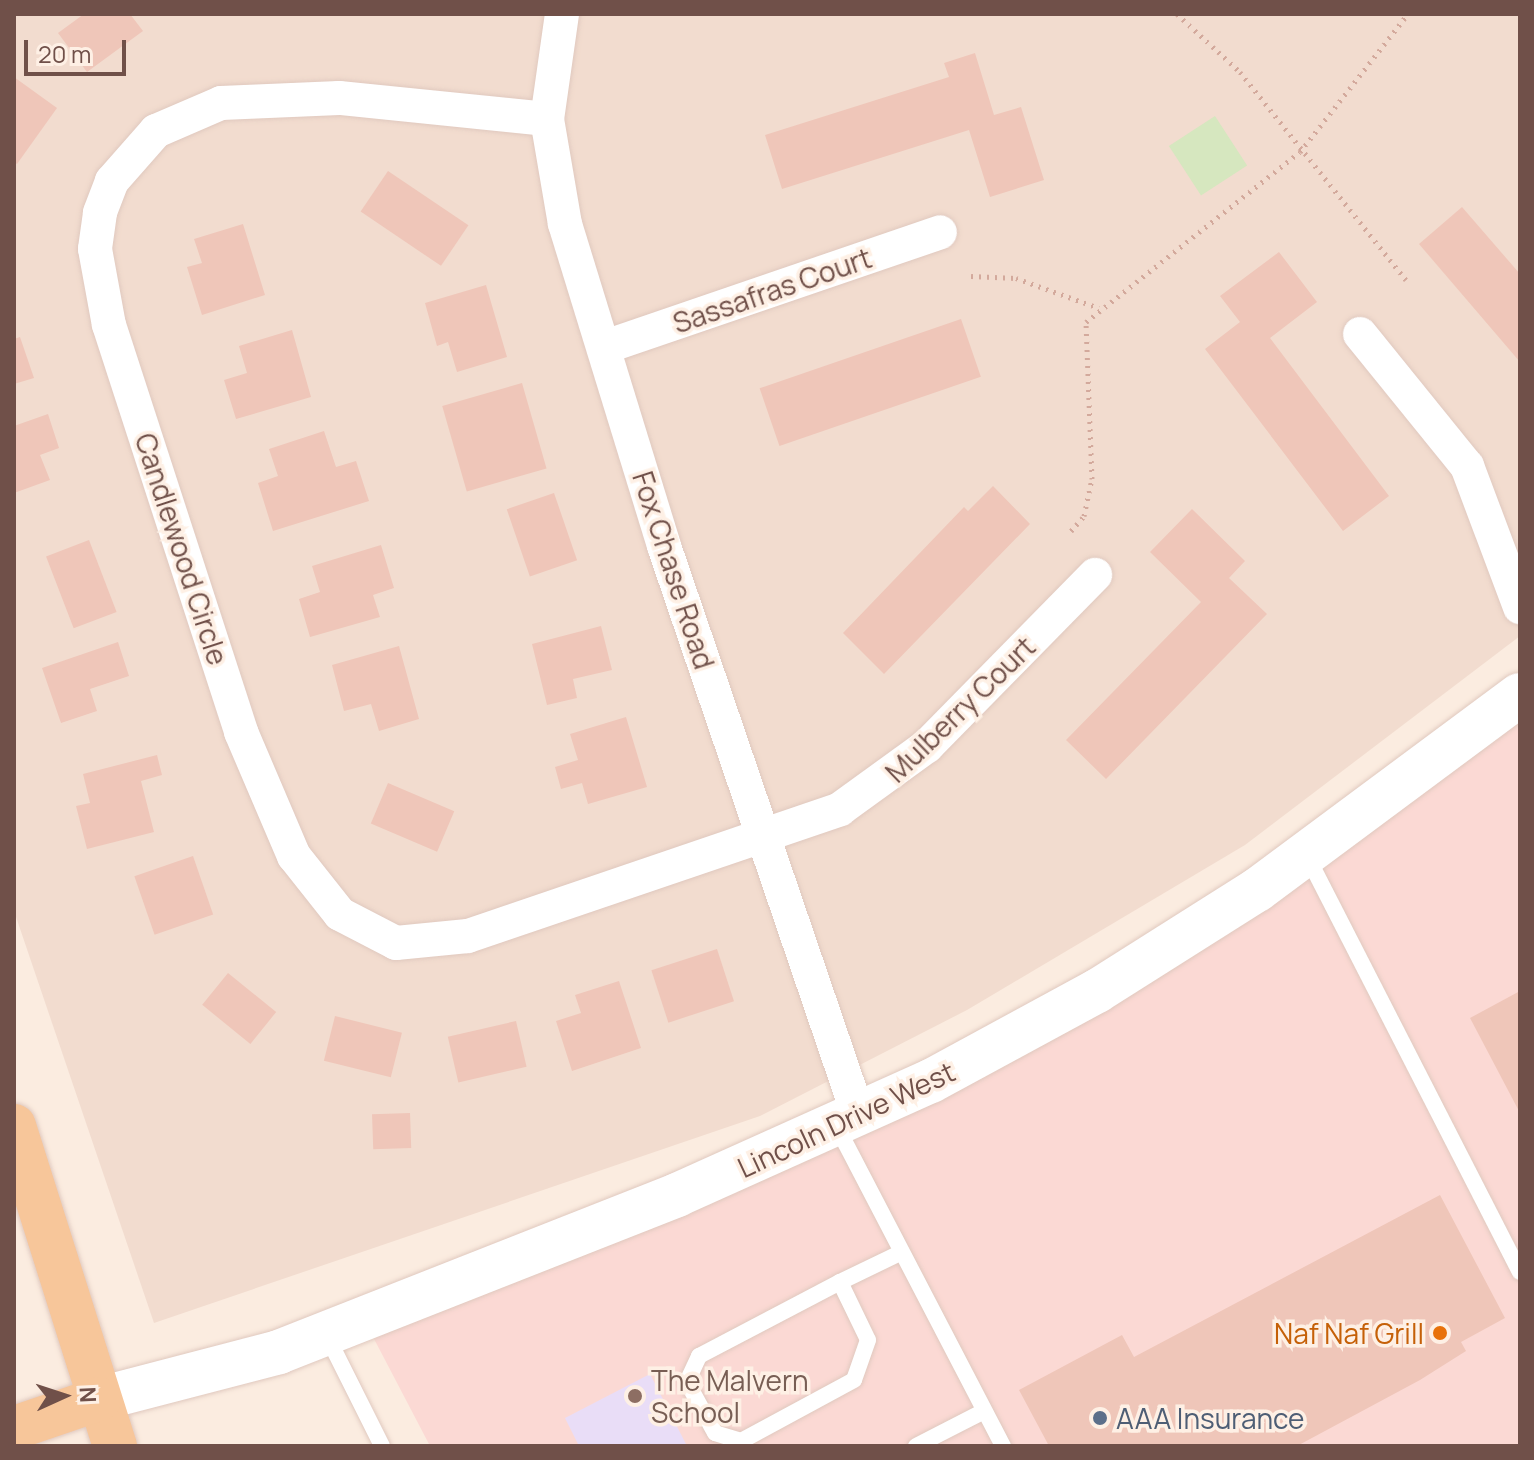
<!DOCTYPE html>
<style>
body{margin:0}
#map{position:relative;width:1534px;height:1460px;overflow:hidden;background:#fbece0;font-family:Manrope,sans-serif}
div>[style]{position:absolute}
.residential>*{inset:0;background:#f2dccf}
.commercial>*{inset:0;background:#fbd9d4}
.education>*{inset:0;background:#e9ddf7}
.green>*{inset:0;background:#d6e7bf;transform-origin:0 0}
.building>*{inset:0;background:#efc6b9;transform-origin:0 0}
.path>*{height:5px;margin-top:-2.5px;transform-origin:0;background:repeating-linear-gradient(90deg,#d3a99c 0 2px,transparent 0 8px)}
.roads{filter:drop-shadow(0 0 2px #e0c9bf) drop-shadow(0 0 2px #e0c9bf)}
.lane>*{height:16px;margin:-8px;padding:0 8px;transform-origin:8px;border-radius:8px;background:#fff}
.street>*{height:34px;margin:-17px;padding:0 17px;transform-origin:17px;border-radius:17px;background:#fff}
.secondary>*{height:44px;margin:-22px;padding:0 22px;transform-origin:22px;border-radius:22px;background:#fff}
.primary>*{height:44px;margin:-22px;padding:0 22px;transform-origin:22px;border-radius:22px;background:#f7c69a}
.dots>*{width:22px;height:22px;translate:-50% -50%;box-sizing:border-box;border:4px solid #fef0e5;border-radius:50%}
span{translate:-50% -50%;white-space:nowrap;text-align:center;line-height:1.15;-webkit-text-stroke:7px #fef0e5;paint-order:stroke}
.street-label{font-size:28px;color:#705049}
.food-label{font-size:28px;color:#c56008}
.right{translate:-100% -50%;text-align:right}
.education-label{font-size:28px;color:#785e54}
.left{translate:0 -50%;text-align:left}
.service-label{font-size:28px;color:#4e5e75}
.frame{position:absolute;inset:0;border:16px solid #705049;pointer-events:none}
.north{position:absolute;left:24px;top:1356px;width:80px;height:80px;-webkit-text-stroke:6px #fef0e5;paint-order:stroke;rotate:87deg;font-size:22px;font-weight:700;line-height:32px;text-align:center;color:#705049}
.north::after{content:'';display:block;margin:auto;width:28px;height:36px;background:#705049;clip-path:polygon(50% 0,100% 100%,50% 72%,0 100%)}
.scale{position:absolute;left:24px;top:40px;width:102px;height:36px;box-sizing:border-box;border:4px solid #705049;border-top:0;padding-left:10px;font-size:24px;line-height:28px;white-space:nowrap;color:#705049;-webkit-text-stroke:6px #fef0e5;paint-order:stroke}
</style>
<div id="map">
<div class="residential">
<div style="clip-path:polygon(14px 14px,1520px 14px,1520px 636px,1245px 845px,967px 1010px,760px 1116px,154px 1323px,14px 911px)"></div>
</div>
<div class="commercial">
<div style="clip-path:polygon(1520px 695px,1520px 1446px,430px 1446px,361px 1314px,931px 1081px)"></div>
</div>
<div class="education">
<div style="clip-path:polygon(650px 1374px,687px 1446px,579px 1446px,565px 1418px)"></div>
</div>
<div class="green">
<div style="left:1215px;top:116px;width:59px;height:55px;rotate:57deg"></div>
</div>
<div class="building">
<div style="clip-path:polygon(84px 14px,130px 14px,143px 31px,87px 72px,58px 33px)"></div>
<div style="clip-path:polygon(975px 53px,994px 115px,1021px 107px,1044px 180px,990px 197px,969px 130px,782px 189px,765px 135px,949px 77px,944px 63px)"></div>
<div style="clip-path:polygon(14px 77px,57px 108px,17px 164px,14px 162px)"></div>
<div style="left:388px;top:171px;width:97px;height:49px;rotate:34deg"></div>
<div style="clip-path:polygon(1462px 207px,1520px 274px,1520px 362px,1419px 244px)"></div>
<div style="clip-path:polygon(243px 224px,265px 295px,202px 315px,187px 267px,202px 263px,194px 239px)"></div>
<div style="clip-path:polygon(1279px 252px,1317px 302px,1270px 338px,1389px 496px,1343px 531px,1205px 349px,1240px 322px,1220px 296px)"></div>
<div style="clip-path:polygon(486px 285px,507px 357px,457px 372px,448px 342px,437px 346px,425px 303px)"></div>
<div style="left:961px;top:319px;width:61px;height:213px;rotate:71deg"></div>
<div style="clip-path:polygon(292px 330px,311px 397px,236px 419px,224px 380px,247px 373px,239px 346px)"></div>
<div style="clip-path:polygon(20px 337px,34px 378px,14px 384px,14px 339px)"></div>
<div style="left:522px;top:383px;width:89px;height:83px;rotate:74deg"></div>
<div style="clip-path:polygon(48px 414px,59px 448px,40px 455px,50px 480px,14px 493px,14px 426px)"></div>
<div style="clip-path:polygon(324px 431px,336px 467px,356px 461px,369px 501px,273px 531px,258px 483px,278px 476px,269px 449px)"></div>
<div style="clip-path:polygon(993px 486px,1030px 524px,884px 674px,843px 633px,964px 507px,968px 511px)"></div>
<div style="left:554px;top:493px;width:71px;height:50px;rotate:71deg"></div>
<div style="clip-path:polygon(1192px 509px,1245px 561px,1229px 578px,1267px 614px,1106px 779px,1066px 740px,1201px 602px,1150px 552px)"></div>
<div style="left:89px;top:540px;width:77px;height:46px;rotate:69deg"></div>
<div style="clip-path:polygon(381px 545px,394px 588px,373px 595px,380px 617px,310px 637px,299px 599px,320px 592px,312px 566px)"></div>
<div style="clip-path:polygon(601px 626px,612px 670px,573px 679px,577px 698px,547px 705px,532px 644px)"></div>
<div style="clip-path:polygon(118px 642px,129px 676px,90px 689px,97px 711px,61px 723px,42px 668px)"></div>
<div style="clip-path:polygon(399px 646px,419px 719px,379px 731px,371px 704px,344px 711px,332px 665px)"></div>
<div style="clip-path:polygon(626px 717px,647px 787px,588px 804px,582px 783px,561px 789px,555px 767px,578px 760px,570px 734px)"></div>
<div style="clip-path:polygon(157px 755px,162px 775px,141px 781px,154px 832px,87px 849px,76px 806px,90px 803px,83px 774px)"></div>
<div style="left:388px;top:783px;width:72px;height:44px;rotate:23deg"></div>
<div style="left:193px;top:856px;width:62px;height:62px;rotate:71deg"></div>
<div style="left:717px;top:949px;width:55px;height:69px;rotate:72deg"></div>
<div style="left:228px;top:973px;width:62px;height:41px;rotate:39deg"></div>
<div style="clip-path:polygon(619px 981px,641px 1048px,572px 1071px,556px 1021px,581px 1013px,575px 995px)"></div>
<div style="clip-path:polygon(1520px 991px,1520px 1113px,1470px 1018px)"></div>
<div style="left:335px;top:1016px;width:69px;height:46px;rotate:14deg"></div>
<div style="left:516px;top:1021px;width:47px;height:70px;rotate:77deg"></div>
<div style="left:410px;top:1113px;width:35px;height:38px;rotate:88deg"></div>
<div style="clip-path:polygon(1440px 1195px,1505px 1318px,1461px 1342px,1466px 1351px,1420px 1380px,1297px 1446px,1049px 1446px,1019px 1390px,1122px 1335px,1134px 1357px)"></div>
</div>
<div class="path">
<div style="left:1177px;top:14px;width:86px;rotate:42.6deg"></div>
<div style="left:1240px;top:72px;width:266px;rotate:51.4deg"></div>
<div style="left:971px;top:276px;width:45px;rotate:2.5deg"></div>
<div style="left:1016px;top:278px;width:88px;rotate:19.9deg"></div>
<div style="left:1071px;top:531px;width:20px;rotate:-49deg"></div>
<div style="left:1084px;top:516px;width:38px;rotate:-78deg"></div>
<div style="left:1092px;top:479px;width:157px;rotate:-92.2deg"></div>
<div style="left:1086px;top:322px;width:273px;rotate:-38.5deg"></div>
<div style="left:1300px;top:152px;width:175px;rotate:-52deg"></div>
</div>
<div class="roads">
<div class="lane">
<div style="left:1307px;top:856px;width:467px;rotate:62.9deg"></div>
<div style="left:837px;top:1127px;width:360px;rotate:62.5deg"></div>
<div style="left:840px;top:1282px;width:64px;rotate:64.2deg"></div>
<div style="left:868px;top:1340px;width:42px;rotate:109.3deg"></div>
<div style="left:854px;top:1380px;width:128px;rotate:151.6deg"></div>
<div style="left:741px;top:1441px;width:27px;rotate:-163deg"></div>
<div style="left:715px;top:1433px;width:58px;rotate:-118.8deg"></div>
<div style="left:687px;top:1382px;width:29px;rotate:-65deg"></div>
<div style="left:699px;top:1356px;width:159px;rotate:-27.7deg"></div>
<div style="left:840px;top:1282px;width:67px;rotate:-25.8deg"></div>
<div style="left:327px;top:1336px;width:123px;rotate:63.4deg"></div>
<div style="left:916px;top:1446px;width:76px;rotate:-27.2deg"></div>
</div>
<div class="street">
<div style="left:562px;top:14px;width:106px;rotate:98.1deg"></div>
<div style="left:547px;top:119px;width:107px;rotate:80.3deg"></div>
<div style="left:565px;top:224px;width:337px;rotate:72.9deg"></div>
<div style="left:664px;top:546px;width:603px;rotate:71.14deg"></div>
<div style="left:547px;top:119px;width:209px;rotate:-174.2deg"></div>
<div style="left:339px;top:98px;width:118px;rotate:177.6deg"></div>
<div style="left:221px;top:103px;width:71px;rotate:156.7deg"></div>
<div style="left:156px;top:131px;width:67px;rotate:131.3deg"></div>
<div style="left:112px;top:181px;width:34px;rotate:111deg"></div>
<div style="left:100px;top:213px;width:36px;rotate:98deg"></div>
<div style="left:95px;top:249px;width:77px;rotate:79.6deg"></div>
<div style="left:109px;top:325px;width:428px;rotate:72deg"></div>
<div style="left:241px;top:732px;width:135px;rotate:66.9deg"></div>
<div style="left:294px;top:856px;width:74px;rotate:51.6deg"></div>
<div style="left:340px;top:914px;width:63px;rotate:27.4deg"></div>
<div style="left:396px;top:943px;width:72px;rotate:-5.6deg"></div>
<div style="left:468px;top:936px;width:393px;rotate:-18.8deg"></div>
<div style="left:840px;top:809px;width:107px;rotate:-35.9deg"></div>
<div style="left:927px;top:746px;width:240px;rotate:-45.5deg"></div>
<div style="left:1360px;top:334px;width:170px;rotate:51deg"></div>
<div style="left:1467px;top:466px;width:151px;rotate:69.4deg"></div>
<div style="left:605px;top:347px;width:354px;rotate:-18.9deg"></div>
</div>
<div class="secondary">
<div style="left:99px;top:1399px;width:186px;rotate:-14.6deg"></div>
<div style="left:279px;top:1352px;width:428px;rotate:-21.5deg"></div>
<div style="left:677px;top:1195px;width:278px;rotate:-24.2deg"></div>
<div style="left:931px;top:1081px;width:189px;rotate:-28.5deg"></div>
<div style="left:1097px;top:991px;width:189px;rotate:-32.3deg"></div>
<div style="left:1257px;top:890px;width:327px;rotate:-36.6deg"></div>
</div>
<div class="primary">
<div style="left:14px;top:1126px;width:336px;rotate:72.5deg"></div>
<div style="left:14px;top:1428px;width:90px;rotate:-18.8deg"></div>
</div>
</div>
<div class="dots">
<div style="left:1440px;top:1333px;background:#e8710a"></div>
<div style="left:635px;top:1396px;background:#8d6e63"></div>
<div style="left:1100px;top:1418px;background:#5c6f8a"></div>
</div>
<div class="street-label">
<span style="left:772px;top:290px;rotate:-19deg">Sassafras Court</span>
<span style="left:182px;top:549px;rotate:72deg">Candlewood Circle</span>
<span style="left:674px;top:570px;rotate:72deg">Fox Chase Road</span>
<span style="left:960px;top:709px;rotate:-44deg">Mulberry Court</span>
<span style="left:846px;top:1119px;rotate:-25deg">Lincoln Drive West</span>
</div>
<div class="food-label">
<span class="right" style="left:1424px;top:1333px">Naf Naf Grill</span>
</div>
<div class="education-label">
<span class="left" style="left:651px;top:1396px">The Malvern<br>School</span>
</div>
<div class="service-label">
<span class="left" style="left:1116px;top:1418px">AAA Insurance</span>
</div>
<div class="frame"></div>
<div class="north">N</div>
<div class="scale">20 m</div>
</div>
